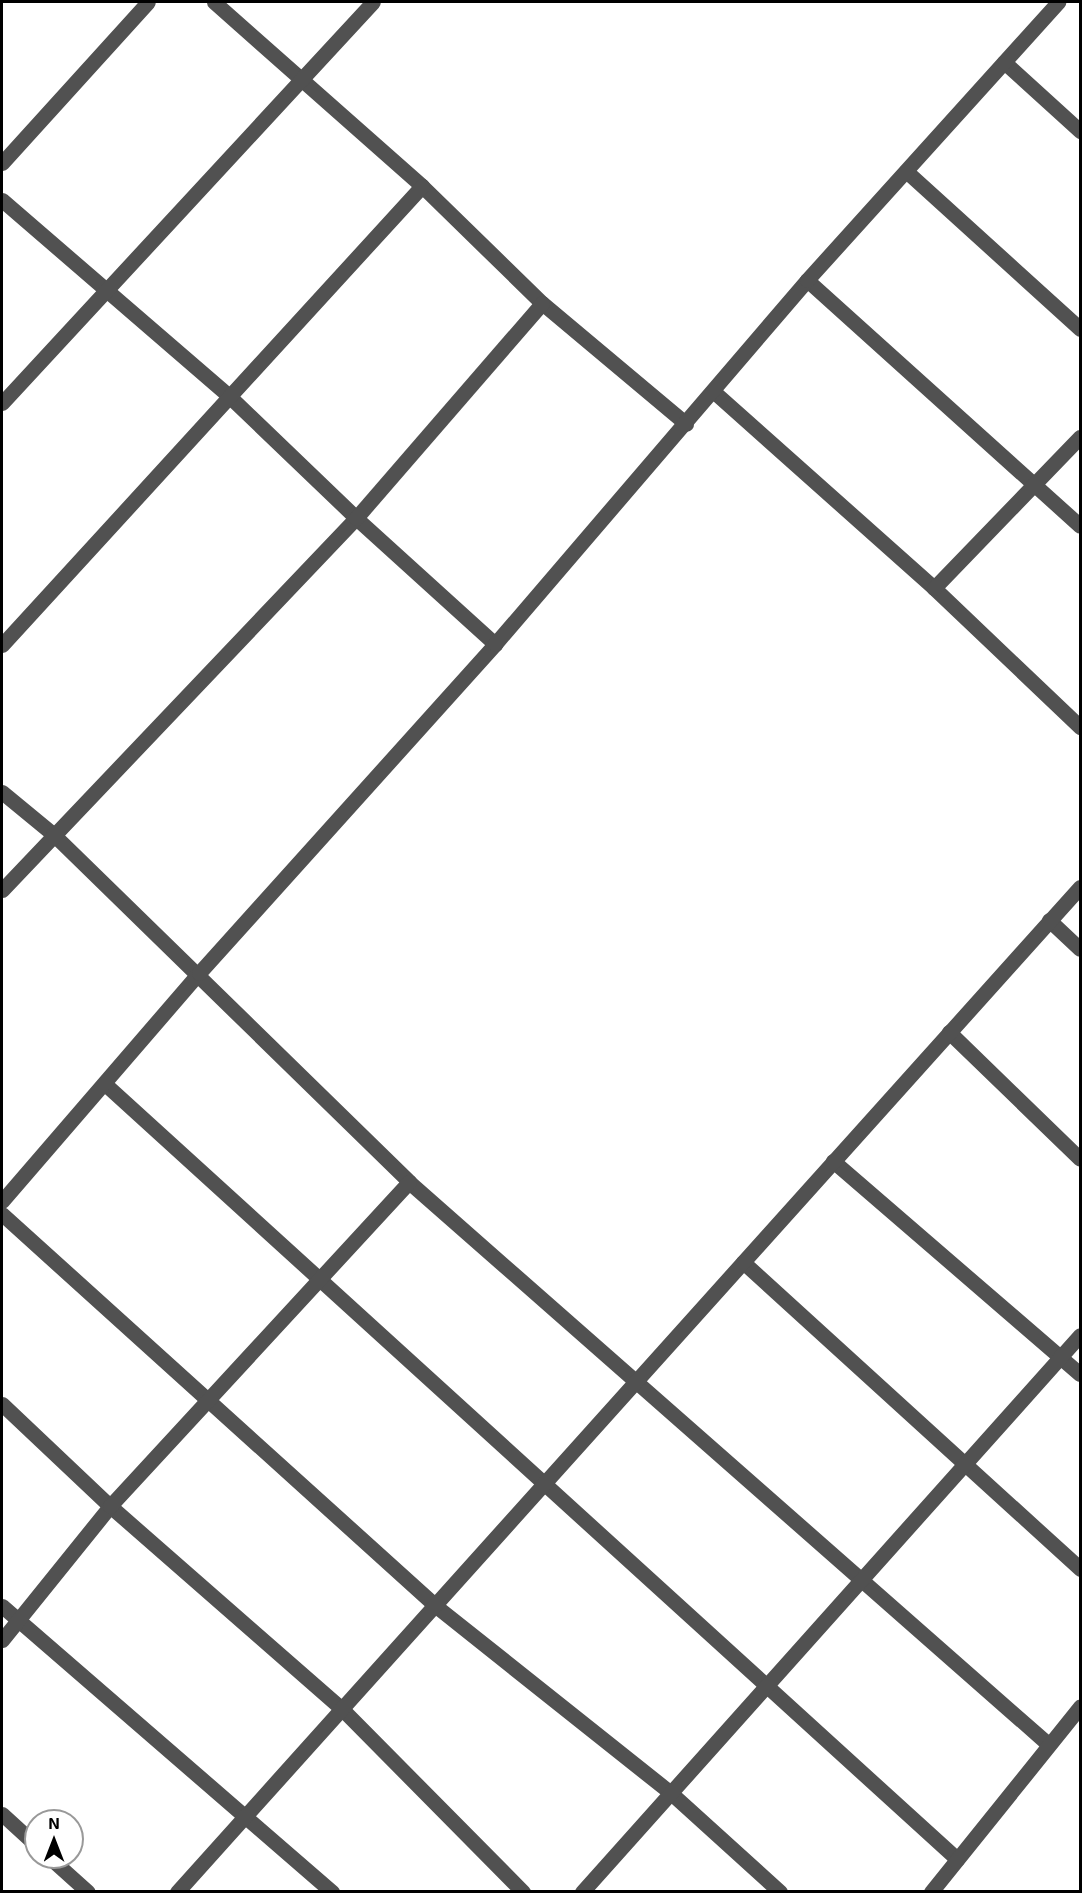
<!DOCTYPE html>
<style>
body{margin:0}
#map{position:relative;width:1082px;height:1893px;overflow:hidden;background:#fff;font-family:"Exo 2",sans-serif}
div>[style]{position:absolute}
.minor>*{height:15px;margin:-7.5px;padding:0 7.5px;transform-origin:7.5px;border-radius:7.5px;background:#515151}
span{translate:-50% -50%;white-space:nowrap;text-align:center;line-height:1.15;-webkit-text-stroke:4.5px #fff;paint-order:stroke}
.frame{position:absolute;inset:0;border:3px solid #000;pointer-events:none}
.north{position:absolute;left:24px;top:1809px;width:60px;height:60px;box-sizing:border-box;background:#fff;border:2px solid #999;border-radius:50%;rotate:0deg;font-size:16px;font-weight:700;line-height:24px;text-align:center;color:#000}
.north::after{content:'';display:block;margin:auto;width:21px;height:27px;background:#000;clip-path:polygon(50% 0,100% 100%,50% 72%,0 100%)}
</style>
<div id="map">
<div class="minor">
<div style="left:214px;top:2px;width:278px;rotate:41.5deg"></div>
<div style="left:422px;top:186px;width:168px;rotate:44.3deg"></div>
<div style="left:542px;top:303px;width:188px;rotate:40deg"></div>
<div style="left:1004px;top:62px;width:103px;rotate:42.2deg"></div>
<div style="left:2px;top:163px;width:217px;rotate:-47.8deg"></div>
<div style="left:906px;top:171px;width:235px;rotate:42.2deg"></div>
<div style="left:2px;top:200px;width:300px;rotate:40.8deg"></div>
<div style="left:229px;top:396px;width:176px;rotate:43.8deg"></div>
<div style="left:356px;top:518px;width:188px;rotate:42.2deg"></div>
<div style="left:807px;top:280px;width:367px;rotate:42deg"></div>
<div style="left:713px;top:391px;width:296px;rotate:41.7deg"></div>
<div style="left:934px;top:588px;width:202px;rotate:43.6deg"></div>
<div style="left:2px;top:403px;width:546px;rotate:-47.23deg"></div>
<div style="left:934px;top:588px;width:210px;rotate:-46deg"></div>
<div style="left:2px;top:645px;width:622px;rotate:-47.54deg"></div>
<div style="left:2px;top:792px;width:66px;rotate:39.5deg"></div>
<div style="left:53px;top:834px;width:498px;rotate:44.3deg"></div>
<div style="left:409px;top:1182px;width:851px;rotate:41.33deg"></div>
<div style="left:2px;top:890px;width:514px;rotate:-46.42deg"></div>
<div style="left:356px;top:518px;width:284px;rotate:-49.1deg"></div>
<div style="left:1049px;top:920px;width:42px;rotate:43.1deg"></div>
<div style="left:949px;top:1032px;width:182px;rotate:44.1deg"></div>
<div style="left:105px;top:1084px;width:1152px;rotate:42.29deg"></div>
<div style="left:833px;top:1161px;width:326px;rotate:40.8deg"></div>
<div style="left:2px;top:1201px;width:301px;rotate:-49.2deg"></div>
<div style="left:199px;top:973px;width:443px;rotate:-48deg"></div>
<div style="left:495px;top:644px;width:479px;rotate:-49.4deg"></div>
<div style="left:807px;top:280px;width:375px;rotate:-47.9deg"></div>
<div style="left:2px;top:1214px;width:586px;rotate:42.1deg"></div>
<div style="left:437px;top:1607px;width:300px;rotate:38.5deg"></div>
<div style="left:672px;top:1794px;width:146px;rotate:42.2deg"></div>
<div style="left:743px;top:1262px;width:456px;rotate:42.3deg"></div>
<div style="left:2px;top:1404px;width:149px;rotate:43.4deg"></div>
<div style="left:110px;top:1506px;width:310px;rotate:41.2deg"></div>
<div style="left:343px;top:1710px;width:256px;rotate:45.3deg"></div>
<div style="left:2px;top:1606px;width:437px;rotate:40.9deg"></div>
<div style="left:2px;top:1640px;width:172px;rotate:-51.1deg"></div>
<div style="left:110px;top:1506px;width:441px;rotate:-47.3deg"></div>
<div style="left:2px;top:1814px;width:46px;rotate:42.4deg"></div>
<div style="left:49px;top:1857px;width:52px;rotate:41.9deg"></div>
<div style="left:177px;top:1892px;width:1351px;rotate:-48.06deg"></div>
<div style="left:582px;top:1892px;width:747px;rotate:-48.2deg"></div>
<div style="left:931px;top:1892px;width:238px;rotate:-51.2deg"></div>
</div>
<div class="frame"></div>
<div class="north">N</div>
</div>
